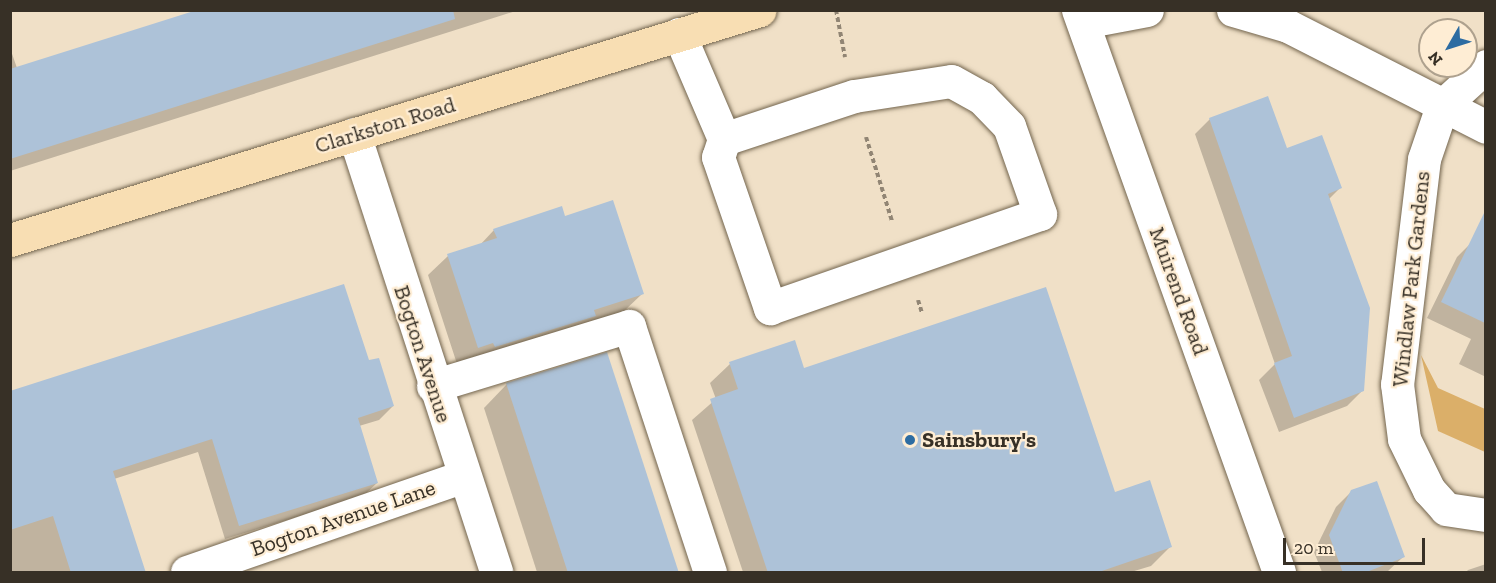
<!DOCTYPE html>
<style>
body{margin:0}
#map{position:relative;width:1496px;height:583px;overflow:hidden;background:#f0e0c7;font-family:"Zilla Slab",serif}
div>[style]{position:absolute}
.green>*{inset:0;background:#dbaf69}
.shadow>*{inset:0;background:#0003}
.building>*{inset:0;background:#adc2d8}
.path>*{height:4px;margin-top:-2px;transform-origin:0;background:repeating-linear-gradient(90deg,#918574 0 4.5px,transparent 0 7.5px)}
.roads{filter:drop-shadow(0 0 2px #73654e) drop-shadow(0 0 2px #73654e)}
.minor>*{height:33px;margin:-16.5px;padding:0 16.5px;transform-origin:16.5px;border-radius:16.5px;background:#fff}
.major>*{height:33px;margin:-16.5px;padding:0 16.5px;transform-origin:16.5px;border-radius:16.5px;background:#f8deb3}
.dots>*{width:16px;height:16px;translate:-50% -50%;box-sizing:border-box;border:3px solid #feedd4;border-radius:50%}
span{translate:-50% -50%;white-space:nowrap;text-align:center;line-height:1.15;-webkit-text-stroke:4.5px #feedd4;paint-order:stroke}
.street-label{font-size:22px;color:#373026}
.poi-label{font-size:22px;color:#373026;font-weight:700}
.left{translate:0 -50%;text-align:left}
.frame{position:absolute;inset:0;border:12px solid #373026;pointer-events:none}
.north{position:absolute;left:1418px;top:18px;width:60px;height:60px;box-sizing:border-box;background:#feedd4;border:2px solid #aea18e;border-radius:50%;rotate:231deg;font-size:16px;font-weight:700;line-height:24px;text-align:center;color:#373026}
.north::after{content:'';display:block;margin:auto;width:21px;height:27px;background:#2d6ca2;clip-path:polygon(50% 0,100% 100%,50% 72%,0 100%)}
.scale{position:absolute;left:1283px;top:538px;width:142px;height:27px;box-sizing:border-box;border:3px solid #373026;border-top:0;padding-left:8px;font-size:18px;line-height:21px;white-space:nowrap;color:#373026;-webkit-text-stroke:4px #feedd4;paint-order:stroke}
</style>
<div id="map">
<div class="green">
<div style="clip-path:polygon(1421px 355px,1438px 388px,1485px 409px,1485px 452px,1438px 431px)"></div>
</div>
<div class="shadow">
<div style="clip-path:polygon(201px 10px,519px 10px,10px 171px,10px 48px,17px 68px)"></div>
<div style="clip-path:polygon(1210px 119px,1286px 150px,1340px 188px,1328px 200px,1362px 391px,1347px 406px,1279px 432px,1259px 380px,1275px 364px,1195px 134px)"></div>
<div style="clip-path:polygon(564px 218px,642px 294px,622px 313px,458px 367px,428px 275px,448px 256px,479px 246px,494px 230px)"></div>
<div style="clip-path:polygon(1472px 242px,1486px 248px,1486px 377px,1459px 364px,1471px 339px,1427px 318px,1457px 257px)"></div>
<div style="clip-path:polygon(369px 362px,393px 406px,379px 420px,359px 426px,377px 483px,362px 497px,225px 539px,198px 452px,114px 479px,132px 572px,10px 572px,10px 393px)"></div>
<div style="clip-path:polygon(730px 364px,803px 370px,1171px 546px,1151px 566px,1131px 572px,743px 572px,692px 420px,716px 399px,710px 383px)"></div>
<div style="clip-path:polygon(507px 384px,677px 572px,537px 572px,484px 408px)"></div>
<div style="clip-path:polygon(1352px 491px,1403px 557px,1387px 572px,1322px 572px,1314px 552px,1336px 507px)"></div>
<div style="clip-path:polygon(1486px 564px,1486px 572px,1466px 572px,1468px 570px)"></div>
</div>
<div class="building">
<div style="clip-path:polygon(197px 10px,453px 10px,455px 19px,10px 159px,10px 69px)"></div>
<div style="clip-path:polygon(1268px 96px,1287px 148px,1322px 135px,1342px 188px,1328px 194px,1370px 308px,1364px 391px,1294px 418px,1274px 363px,1292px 356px,1209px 118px)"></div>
<div style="clip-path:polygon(613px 200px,644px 294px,594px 310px,596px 316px,495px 347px,493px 343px,478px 348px,447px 254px,497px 238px,493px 229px,562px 206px,565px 216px)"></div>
<div style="clip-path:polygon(1485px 211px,1485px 323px,1441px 302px)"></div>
<div style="clip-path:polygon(344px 284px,369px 360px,379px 358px,394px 406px,358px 418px,378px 483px,239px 526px,212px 439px,113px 471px,146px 573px,71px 573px,53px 516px,10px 530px,10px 391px)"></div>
<div style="clip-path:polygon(1046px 287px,1115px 492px,1150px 480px,1172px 547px,1096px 573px,768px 573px,710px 399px,738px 389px,729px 362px,795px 340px,804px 368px)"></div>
<div style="clip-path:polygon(607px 352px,679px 573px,568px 573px,506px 383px)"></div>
<div style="clip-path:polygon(1377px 481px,1405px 557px,1364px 573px,1343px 573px,1329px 535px,1351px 490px)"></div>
</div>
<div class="path">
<div style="left:836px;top:10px;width:48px;rotate:79.2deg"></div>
<div style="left:866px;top:137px;width:88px;rotate:72.8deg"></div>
<div style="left:918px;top:300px;width:14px;rotate:73deg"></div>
</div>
<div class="roads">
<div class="minor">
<div style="left:1078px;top:10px;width:597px;rotate:70.32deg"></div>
<div style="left:1233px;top:10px;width:57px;rotate:16.2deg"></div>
<div style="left:1288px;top:26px;width:222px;rotate:27deg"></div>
<div style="left:1083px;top:22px;width:65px;rotate:-10.6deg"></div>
<div style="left:679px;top:34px;width:114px;rotate:66.8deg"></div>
<div style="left:724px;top:139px;width:19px;rotate:108deg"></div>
<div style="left:718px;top:157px;width:160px;rotate:71deg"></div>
<div style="left:770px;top:308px;width:286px;rotate:-19.2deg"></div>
<div style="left:1040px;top:214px;width:93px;rotate:-109.4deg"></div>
<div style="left:1009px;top:126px;width:39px;rotate:-134deg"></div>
<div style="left:982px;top:98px;width:35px;rotate:-151deg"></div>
<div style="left:951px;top:81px;width:98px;rotate:171.2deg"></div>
<div style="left:854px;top:96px;width:137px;rotate:161.7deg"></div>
<div style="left:1486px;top:66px;width:59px;rotate:137.7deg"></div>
<div style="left:1442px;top:106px;width:56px;rotate:108.8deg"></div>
<div style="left:1424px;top:159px;width:227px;rotate:96.8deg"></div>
<div style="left:1397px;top:384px;width:55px;rotate:82.7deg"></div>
<div style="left:1404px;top:439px;width:57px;rotate:63.9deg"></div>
<div style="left:1429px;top:490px;width:25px;rotate:48deg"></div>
<div style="left:1446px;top:509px;width:40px;rotate:8.5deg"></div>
<div style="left:354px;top:134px;width:460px;rotate:72deg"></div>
<div style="left:433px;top:386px;width:205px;rotate:-17deg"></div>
<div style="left:629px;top:326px;width:259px;rotate:71.8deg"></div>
<div style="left:187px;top:572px;width:293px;rotate:-19.1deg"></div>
</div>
<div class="major">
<div style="left:10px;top:240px;width:784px;rotate:-17.05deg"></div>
</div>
</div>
<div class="dots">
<div style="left:910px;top:440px;background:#2d6ca2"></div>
</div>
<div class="street-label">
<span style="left:385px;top:125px;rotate:-17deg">Clarkston Road</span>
<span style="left:1411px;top:279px;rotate:-84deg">Windlaw Park Gardens</span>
<span style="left:1179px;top:291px;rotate:70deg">Muirend Road</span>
<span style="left:423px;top:354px;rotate:72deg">Bogton Avenue</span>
<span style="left:343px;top:518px;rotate:-19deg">Bogton Avenue Lane</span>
</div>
<div class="poi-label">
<span class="left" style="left:922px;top:440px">Sainsbury's</span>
</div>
<div class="frame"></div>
<div class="north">N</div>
<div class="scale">20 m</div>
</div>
